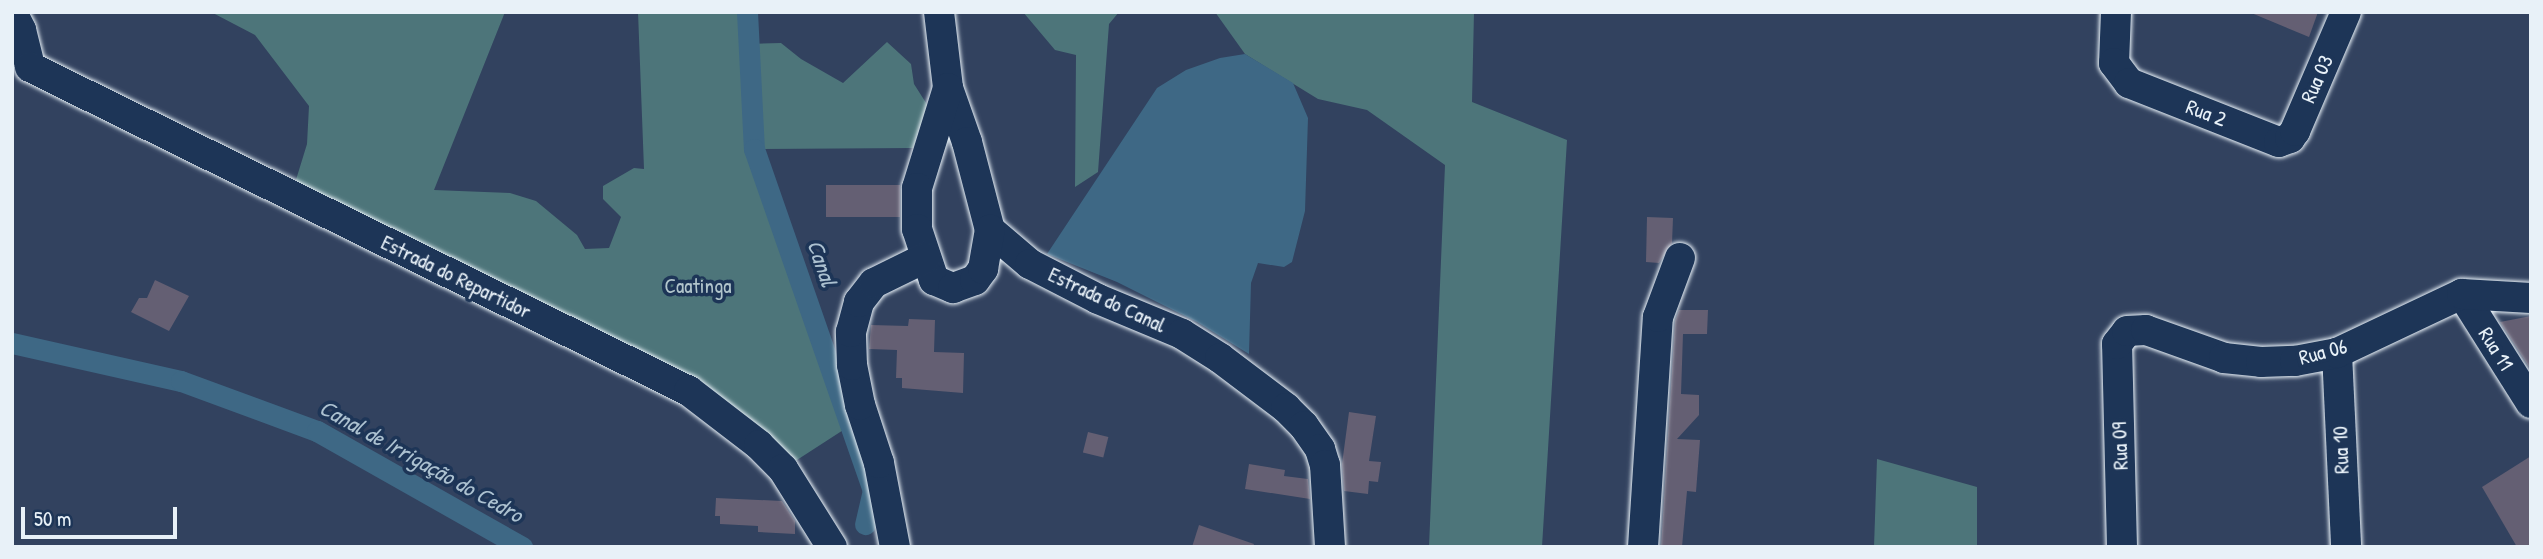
<!DOCTYPE html>
<meta charset="utf-8">
<style>
body{margin:0}
#map{position:relative;width:2543px;height:559px;overflow:hidden;background:#32425f;font-family:"Patrick Hand",sans-serif}
div>[style]{position:absolute}
.green>*{inset:0;background:#4d757a}
.water>*{inset:0;background:#3e6885}
.canal>*{height:21px;margin:-10.5px;padding:0 10.5px;transform-origin:10.5px;border-radius:10.5px;background:#3e6885}
.building>*{inset:0;background:#645f73;transform-origin:0 0}
.roads{filter:drop-shadow(0 0 2px #e8f1f8) drop-shadow(0 0 2px #e8f1f8)}
.minor>*{height:30px;margin:-15px;padding:0 15px;transform-origin:15px;border-radius:15px;background:#1d3557}
span{translate:-50% -50%;white-space:nowrap;text-align:center;line-height:1.15;-webkit-text-stroke:7px #1d3557;paint-order:stroke}
.street-label{font-size:21px;color:#e8f1f8}
.park-label{font-size:21px;color:#b2c6cc}
.water-label{font-size:23px;color:#acc1d0;font-style:italic}
.frame{position:absolute;inset:0;border:14px solid #e8f1f8;pointer-events:none}
.scale{position:absolute;left:21px;top:507px;width:156px;height:32px;box-sizing:border-box;border:4px solid #e8f1f8;border-top:0;padding-left:9px;font-size:21px;line-height:24px;white-space:nowrap;color:#e8f1f8;-webkit-text-stroke:5px #1d3557;paint-order:stroke}
</style>
<div id="map">
<div class="green">
<div style="clip-path:polygon(211px 12px,505px 12px,434px 190px,510px 193px,536px 201px,577px 235px,585px 249px,609px 248px,621px 217px,603px 199px,603px 186px,634px 168px,644px 169px,638px 12px,747px 12px,749px 44px,781px 43px,801px 59px,843px 83px,887px 42px,911px 64px,914px 84px,928px 106px,913px 148px,754px 149px,851px 425px,783px 469px,759px 445px,291px 196px,307px 144px,309px 106px,255px 35px)"></div>
<div style="clip-path:polygon(1023px 12px,1119px 12px,1109px 24px,1098px 172px,1075px 187px,1076px 55px,1055px 50px)"></div>
<div style="clip-path:polygon(1215px 12px,1474px 12px,1472px 102px,1567px 140px,1542px 547px,1429px 547px,1445px 165px,1367px 110px,1318px 99px,1245px 54px)"></div>
<div style="clip-path:polygon(1877px 459px,1977px 487px,1977px 547px,1874px 547px)"></div>
</div>
<div class="water">
<div style="clip-path:polygon(1245px 54px,1293px 83px,1308px 118px,1305px 211px,1292px 262px,1284px 267px,1258px 263px,1251px 283px,1249px 354px,1197px 322px,1117px 282px,1047px 254px,1157px 88px,1186px 70px,1220px 58px)"></div>
</div>
<div class="canal">
<div style="left:747px;top:12px;width:137px;rotate:87.1deg"></div>
<div style="left:754px;top:149px;width:361px;rotate:70.8deg"></div>
<div style="left:873px;top:490px;width:35px;rotate:103deg"></div>
<div style="left:12px;top:343px;width:173px;rotate:12.7deg"></div>
<div style="left:181px;top:381px;width:145px;rotate:20.2deg"></div>
<div style="left:317px;top:431px;width:236px;rotate:29.5deg"></div>
</div>
<div class="building">
<div style="clip-path:polygon(2249px 12px,2318px 12px,2309px 37px)"></div>
<div style="left:900px;top:185px;width:32px;height:74px;rotate:90deg"></div>
<div style="clip-path:polygon(1647px 217px,1673px 218px,1672px 243px,1659px 263px,1646px 262px)"></div>
<div style="clip-path:polygon(155px 280px,189px 296px,169px 331px,131px 312px,139px 298px,147px 298px)"></div>
<div style="clip-path:polygon(1679px 310px,1708px 310px,1707px 334px,1683px 334px,1681px 394px,1699px 395px,1699px 415px,1677px 439px,1700px 440px,1696px 492px,1687px 491px,1682px 547px,1661px 547px,1675px 321px)"></div>
<div style="clip-path:polygon(2531px 316px,2531px 370px,2500px 322px)"></div>
<div style="clip-path:polygon(909px 319px,935px 320px,934px 352px,964px 353px,963px 393px,902px 388px,902px 378px,896px 378px,897px 350px,869px 349px,871px 325px,908px 326px)"></div>
<div style="clip-path:polygon(1349px 412px,1376px 416px,1369px 461px,1381px 462px,1378px 482px,1369px 481px,1368px 494px,1344px 491px,1342px 464px)"></div>
<div style="left:1088px;top:432px;width:21px;height:21px;rotate:14deg"></div>
<div style="clip-path:polygon(2531px 456px,2531px 547px,2517px 547px,2482px 487px)"></div>
<div style="clip-path:polygon(1249px 464px,1285px 470px,1284px 476px,1308px 479px,1310px 499px,1245px 489px)"></div>
<div style="clip-path:polygon(716px 498px,782px 501px,795px 521px,795px 534px,758px 532px,758px 526px,720px 524px,720px 516px,715px 516px)"></div>
<div style="clip-path:polygon(1199px 525px,1254px 544px,1253px 547px,1192px 547px)"></div>
</div>
<div class="roads">
<div class="minor">
<div style="left:12px;top:12px;width:20px;rotate:63deg"></div>
<div style="left:21px;top:30px;width:38px;rotate:76deg"></div>
<div style="left:939px;top:12px;width:77px;rotate:83.2deg"></div>
<div style="left:948px;top:88px;width:57px;rotate:70.6deg"></div>
<div style="left:967px;top:142px;width:91px;rotate:75.4deg"></div>
<div style="left:990px;top:230px;width:52px;rotate:40.4deg"></div>
<div style="left:1030px;top:264px;width:76px;rotate:27.2deg"></div>
<div style="left:1098px;top:299px;width:91px;rotate:22.6deg"></div>
<div style="left:1182px;top:334px;width:45px;rotate:32.3deg"></div>
<div style="left:1220px;top:358px;width:83px;rotate:37.1deg"></div>
<div style="left:1286px;top:408px;width:25px;rotate:45deg"></div>
<div style="left:1304px;top:426px;width:28px;rotate:55deg"></div>
<div style="left:1320px;top:449px;width:17px;rotate:73deg"></div>
<div style="left:1325px;top:465px;width:82px;rotate:86.5deg"></div>
<div style="left:2116px;top:12px;width:51px;rotate:92.2deg"></div>
<div style="left:2114px;top:63px;width:25px;rotate:53deg"></div>
<div style="left:2129px;top:83px;width:161px;rotate:21.5deg"></div>
<div style="left:2279px;top:142px;width:12px;rotate:-20deg"></div>
<div style="left:2290px;top:138px;width:9px;rotate:-54deg"></div>
<div style="left:2295px;top:131px;width:129px;rotate:-66.8deg"></div>
<div style="left:30px;top:67px;width:734px;rotate:26.18deg"></div>
<div style="left:689px;top:391px;width:88px;rotate:37.6deg"></div>
<div style="left:759px;top:445px;width:34px;rotate:45deg"></div>
<div style="left:783px;top:469px;width:92px;rotate:57.9deg"></div>
<div style="left:948px;top:88px;width:105px;rotate:107.2deg"></div>
<div style="left:917px;top:188px;width:41px;rotate:90deg"></div>
<div style="left:917px;top:229px;width:54px;rotate:71.6deg"></div>
<div style="left:934px;top:280px;width:21px;rotate:23deg"></div>
<div style="left:953px;top:288px;width:23px;rotate:-20deg"></div>
<div style="left:975px;top:280px;width:14px;rotate:-54deg"></div>
<div style="left:983px;top:269px;width:40px;rotate:-80deg"></div>
<div style="left:2462px;top:294px;width:129px;rotate:57.7deg"></div>
<div style="left:2337px;top:353px;width:194px;rotate:87.3deg"></div>
<div style="left:895px;top:547px;width:86px;rotate:-100.8deg"></div>
<div style="left:879px;top:463px;width:61px;rotate:-108.1deg"></div>
<div style="left:860px;top:405px;width:41px;rotate:-101.3deg"></div>
<div style="left:852px;top:365px;width:33px;rotate:-92deg"></div>
<div style="left:851px;top:332px;width:31px;rotate:-75deg"></div>
<div style="left:859px;top:302px;width:24px;rotate:-52deg"></div>
<div style="left:874px;top:283px;width:57px;rotate:-26.1deg"></div>
<div style="left:1643px;top:547px;width:230px;rotate:-86.3deg"></div>
<div style="left:1658px;top:317px;width:63px;rotate:-69.6deg"></div>
<div style="left:2122px;top:547px;width:203px;rotate:-91.4deg"></div>
<div style="left:2117px;top:344px;width:16px;rotate:-52deg"></div>
<div style="left:2127px;top:331px;width:19px;rotate:-3deg"></div>
<div style="left:2146px;top:330px;width:83px;rotate:19.7deg"></div>
<div style="left:2224px;top:358px;width:37px;rotate:6deg"></div>
<div style="left:2261px;top:362px;width:34px;rotate:-2deg"></div>
<div style="left:2295px;top:361px;width:43px;rotate:-10.8deg"></div>
<div style="left:2337px;top:353px;width:138px;rotate:-25.3deg"></div>
<div style="left:2462px;top:294px;width:69px;rotate:3.3deg"></div>
</div>
</div>
<div class="street-label">
<span style="left:2317px;top:79px;rotate:-66deg">Rua 03</span>
<span style="left:2206px;top:113px;rotate:21deg">Rua 2</span>
<span style="left:456px;top:277px;rotate:26deg">Estrada do Repartidor</span>
<span style="left:1107px;top:300px;rotate:25deg">Estrada do Canal</span>
<span style="left:2496px;top:349px;rotate:58deg">Rua 11</span>
<span style="left:2323px;top:352px;rotate:-15deg">Rua 06</span>
<span style="left:2120px;top:446px;rotate:-92deg">Rua 09</span>
<span style="left:2341px;top:450px;rotate:-92deg">Rua 10</span>
</div>
<div class="park-label">
<span style="left:698px;top:286px">Caatinga</span>
</div>
<div class="water-label">
<span style="left:822px;top:263px;rotate:71deg">Canal</span>
<span style="left:421px;top:461px;rotate:29deg">Canal de Irrigação do Cedro</span>
</div>
<div class="frame"></div>
<div class="scale">50 m</div>
</div>
